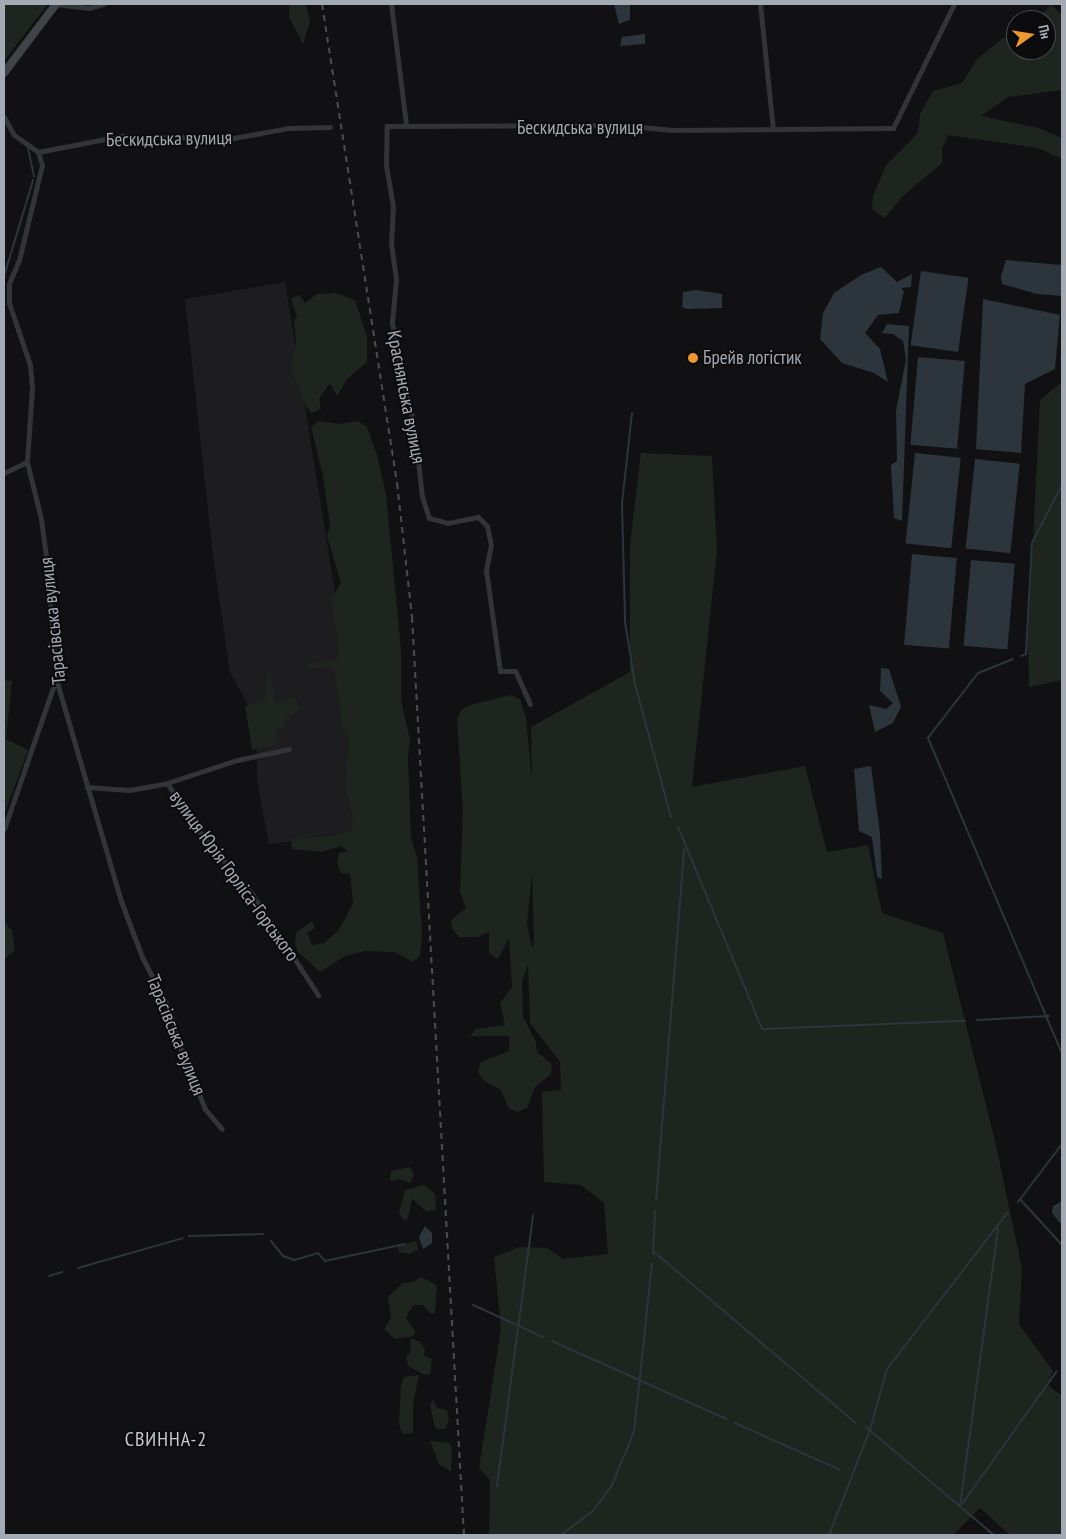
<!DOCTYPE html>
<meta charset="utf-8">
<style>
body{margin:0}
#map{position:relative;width:1066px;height:1539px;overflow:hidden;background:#111113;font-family:"PT Sans Narrow",sans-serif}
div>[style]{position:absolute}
.built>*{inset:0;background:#1d1d20}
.green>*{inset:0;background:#1e251e}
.water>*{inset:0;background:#2b353b;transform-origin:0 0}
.stream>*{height:2px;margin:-1px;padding:0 1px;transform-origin:1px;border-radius:1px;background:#2b353b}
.street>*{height:5px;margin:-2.5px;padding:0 2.5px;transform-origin:2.5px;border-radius:2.5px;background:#323438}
.secondary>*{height:8px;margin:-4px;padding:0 4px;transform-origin:4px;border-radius:4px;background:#404347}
.rail>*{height:2px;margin-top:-1px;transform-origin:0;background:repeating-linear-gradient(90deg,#494c50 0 6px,transparent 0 11px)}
.dots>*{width:14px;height:14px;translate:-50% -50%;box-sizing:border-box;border:2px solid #0c0c0e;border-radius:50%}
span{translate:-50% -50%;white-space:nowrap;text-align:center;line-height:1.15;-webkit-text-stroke:4px #0c0c0e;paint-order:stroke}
.street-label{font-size:19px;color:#a3aab3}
.poi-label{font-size:19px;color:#a3aab3}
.left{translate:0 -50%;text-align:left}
.neighbourhood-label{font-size:20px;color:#c4c8cf;letter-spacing:1px}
.frame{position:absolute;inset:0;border:5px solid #a3aab3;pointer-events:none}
.north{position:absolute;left:1006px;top:10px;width:50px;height:50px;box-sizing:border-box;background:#0c0c0e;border:1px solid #484b50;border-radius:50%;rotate:77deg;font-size:14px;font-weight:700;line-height:20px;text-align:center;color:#a3aab3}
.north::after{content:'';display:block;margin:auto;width:18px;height:22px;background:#ee972e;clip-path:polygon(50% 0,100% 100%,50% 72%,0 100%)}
</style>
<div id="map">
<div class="built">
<div style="clip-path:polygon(285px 282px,341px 630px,358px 835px,269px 844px,257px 780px,257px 721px,230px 672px,213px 556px,185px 299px)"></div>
</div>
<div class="green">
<div style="clip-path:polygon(4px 4px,48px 4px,4px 61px)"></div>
<div style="clip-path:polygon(290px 4px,306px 4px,310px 22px,303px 44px,289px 17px)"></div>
<div style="clip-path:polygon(1051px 5px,1062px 15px,1062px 90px,1008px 97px,981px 116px,1039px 128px,1062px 138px,1062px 159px,1038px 148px,948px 135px,942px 149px,942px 163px,902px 197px,885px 218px,872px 209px,873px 196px,886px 165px,918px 133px,920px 114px,933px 91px,962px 83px,977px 59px,1002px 39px,1016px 33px,1016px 50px,1046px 50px,1046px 20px,1036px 20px)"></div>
<div style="clip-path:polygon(336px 293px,355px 300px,367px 337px,367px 362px,347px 379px,337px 396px,330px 383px,319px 399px,321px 409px,312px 413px,306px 406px,291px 370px,296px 341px,294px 320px,297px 317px,291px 299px,299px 295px,305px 303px,317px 294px)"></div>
<div style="clip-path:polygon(1062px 382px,1062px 680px,1029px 687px,1028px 640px,1040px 400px)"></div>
<div style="clip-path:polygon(319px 421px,338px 424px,358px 421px,367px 427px,377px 455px,386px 494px,401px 650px,401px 701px,410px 739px,408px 758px,411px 838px,417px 857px,422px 935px,420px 955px,413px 962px,395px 952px,365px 951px,345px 956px,320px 972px,298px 952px,295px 943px,296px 933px,312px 921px,315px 928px,307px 933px,312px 945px,324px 943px,339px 930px,353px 903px,350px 874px,341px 873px,337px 863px,339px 853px,348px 851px,340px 846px,322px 852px,292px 849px,291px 839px,342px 835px,352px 830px,353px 819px,345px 787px,349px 738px,343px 729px,335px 672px,327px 666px,305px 670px,308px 664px,337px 661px,340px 652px,331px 600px,341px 583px,327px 536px,330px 526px,323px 476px,311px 427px)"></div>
<div style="clip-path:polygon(evenodd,641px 453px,712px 456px,717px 551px,692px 787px,805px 766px,827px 852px,868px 845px,882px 913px,943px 933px,996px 1145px,1022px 1269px,1019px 1324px,1053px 1371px,1047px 1384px,1062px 1396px,1062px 1535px,1010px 1535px,980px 1508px,953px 1535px,489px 1535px,490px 1480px,479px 1468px,501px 1329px,494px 1257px,520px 1247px,547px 1248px,563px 1259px,608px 1254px,604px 1203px,581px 1185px,544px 1182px,542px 1092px,561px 1090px,560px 1062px,530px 1023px,528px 964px,522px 981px,523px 1016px,536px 1042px,537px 1052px,552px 1064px,551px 1074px,535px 1087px,527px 1108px,518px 1112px,509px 1109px,501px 1090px,484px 1081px,478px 1072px,481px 1062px,509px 1051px,509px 1036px,470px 1036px,476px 1029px,505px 1025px,500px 1003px,512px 987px,509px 938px,498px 959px,489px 953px,489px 932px,477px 937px,459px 937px,452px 929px,451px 920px,466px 908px,460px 891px,463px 811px,457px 719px,461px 710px,470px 705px,511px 695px,520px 699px,526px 718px,532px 781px,531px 727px,630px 672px,630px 544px,641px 453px,532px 873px,534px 946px,532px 947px,527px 924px,532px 873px)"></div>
<div style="clip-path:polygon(270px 673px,275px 702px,295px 697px,300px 708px,295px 710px,293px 715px,286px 716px,285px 727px,275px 731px,278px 744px,252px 750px,245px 706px,266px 700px,266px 674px)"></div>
<div style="clip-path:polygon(4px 680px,12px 681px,6px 739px,28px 750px,4px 815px)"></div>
<div style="clip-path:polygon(4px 921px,12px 931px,15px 951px,4px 959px)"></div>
<div style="clip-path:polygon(410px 1167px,414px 1175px,410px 1183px,399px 1179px,390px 1181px,391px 1171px)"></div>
<div style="clip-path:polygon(424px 1185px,435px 1194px,436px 1210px,427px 1212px,412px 1199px,408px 1219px,403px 1220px,399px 1212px,405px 1190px)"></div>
<div style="clip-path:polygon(416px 1241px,418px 1250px,409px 1254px,399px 1252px,398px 1247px)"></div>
<div style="clip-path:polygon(421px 1277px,435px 1284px,437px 1288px,435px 1313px,430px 1313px,423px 1305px,413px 1305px,406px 1318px,415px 1331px,414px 1336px,395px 1339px,384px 1329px,391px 1317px,388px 1297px,403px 1283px,413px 1282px)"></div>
<div style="clip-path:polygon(411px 1338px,420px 1342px,425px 1350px,424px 1355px,432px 1359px,430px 1374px,425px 1375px,408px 1366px,406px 1356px,410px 1353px)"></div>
<div style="clip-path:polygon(419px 1375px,413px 1404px,413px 1433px,403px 1434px,399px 1425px,401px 1386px,404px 1377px)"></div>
<div style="clip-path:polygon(433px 1399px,437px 1408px,447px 1410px,449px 1420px,445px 1429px,436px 1429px,434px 1424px,430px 1405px)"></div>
<div style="clip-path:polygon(430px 1441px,449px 1443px,452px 1447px,451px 1472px,439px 1464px)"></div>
</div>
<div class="water">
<div style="clip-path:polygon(614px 4px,630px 4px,630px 20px,619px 24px)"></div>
<div style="clip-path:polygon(645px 34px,645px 44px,620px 46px,622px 37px)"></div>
<div style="clip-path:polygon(1006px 260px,1062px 265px,1062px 296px,1037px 294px,1002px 284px,1001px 276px)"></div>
<div style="clip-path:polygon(881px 267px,897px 282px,912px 274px,911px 287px,901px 288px,904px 291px,899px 313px,878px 315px,865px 333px,880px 349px,888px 382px,874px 373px,842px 363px,820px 339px,823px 313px,834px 293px,861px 275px)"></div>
<div style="left:921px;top:271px;width:48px;height:75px;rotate:8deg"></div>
<div style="clip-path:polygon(696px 290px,722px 294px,722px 308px,687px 309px,682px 307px,683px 292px)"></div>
<div style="clip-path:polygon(983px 299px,1060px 315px,1055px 369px,1025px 384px,1021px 453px,976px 449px)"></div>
<div style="clip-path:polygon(887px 324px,909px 326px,902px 521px,894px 518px,891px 465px,897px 461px,896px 411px,906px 359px,903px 341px,893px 334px,882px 333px)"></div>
<div style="left:918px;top:357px;width:47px;height:88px;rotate:5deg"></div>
<div style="left:915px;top:453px;width:46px;height:91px;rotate:6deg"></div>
<div style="left:975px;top:459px;width:45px;height:90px;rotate:6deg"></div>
<div style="left:912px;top:554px;width:45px;height:91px;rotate:5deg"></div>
<div style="left:971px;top:560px;width:44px;height:86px;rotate:5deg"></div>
<div style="clip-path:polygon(881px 668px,889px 669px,901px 707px,893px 723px,875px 732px,869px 705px,886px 709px,893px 703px,880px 691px)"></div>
<div style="clip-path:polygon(871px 766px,880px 833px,882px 879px,877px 877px,872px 837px,859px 831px,854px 769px)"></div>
<div style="clip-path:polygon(1062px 1201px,1062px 1223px,1060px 1223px,1052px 1213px,1053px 1206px)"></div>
<div style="clip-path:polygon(425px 1226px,432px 1233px,432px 1243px,423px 1249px,419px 1237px)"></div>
</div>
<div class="stream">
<div style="left:28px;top:148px;width:29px;rotate:78deg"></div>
<div style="left:5px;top:273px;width:97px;rotate:-73.2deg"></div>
<div style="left:632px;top:413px;width:92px;rotate:96.3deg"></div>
<div style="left:622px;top:504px;width:118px;rotate:88.5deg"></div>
<div style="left:625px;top:622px;width:63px;rotate:80.8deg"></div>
<div style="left:635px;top:684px;width:138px;rotate:74.9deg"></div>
<div style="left:1021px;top:656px;width:5px;rotate:-22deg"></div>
<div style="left:1026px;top:654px;width:111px;rotate:-86.9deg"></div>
<div style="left:1032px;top:543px;width:65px;rotate:-62.7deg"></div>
<div style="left:1013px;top:659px;width:38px;rotate:158deg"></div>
<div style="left:978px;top:673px;width:82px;rotate:127.6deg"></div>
<div style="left:928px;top:738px;width:343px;rotate:67deg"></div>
<div style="left:678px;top:827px;width:219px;rotate:67.4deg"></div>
<div style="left:762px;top:1029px;width:203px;rotate:-2.3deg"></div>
<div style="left:977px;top:1020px;width:72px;rotate:-3.2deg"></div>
<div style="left:1020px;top:1199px;width:62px;rotate:47.6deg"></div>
<div style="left:656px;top:1200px;width:352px;rotate:-85.4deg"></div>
<div style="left:1018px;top:1202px;width:73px;rotate:-52.8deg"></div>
<div style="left:189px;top:1236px;width:74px;rotate:-1.5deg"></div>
<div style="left:271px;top:1241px;width:19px;rotate:51deg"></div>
<div style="left:283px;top:1256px;width:12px;rotate:20deg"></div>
<div style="left:294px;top:1260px;width:25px;rotate:-16deg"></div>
<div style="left:318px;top:1253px;width:11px;rotate:49deg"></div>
<div style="left:325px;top:1261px;width:82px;rotate:-12deg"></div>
<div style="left:653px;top:1251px;width:266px;rotate:40.3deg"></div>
<div style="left:653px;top:1254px;width:43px;rotate:-87.3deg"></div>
<div style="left:78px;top:1268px;width:109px;rotate:-15.9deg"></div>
<div style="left:49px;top:1276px;width:14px;rotate:-17deg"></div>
<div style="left:473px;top:1305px;width:77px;rotate:24.6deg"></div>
<div style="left:552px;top:1341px;width:191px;rotate:24.1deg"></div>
<div style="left:735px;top:1423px;width:115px;rotate:24.1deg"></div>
<div style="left:866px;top:1427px;width:167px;rotate:40.2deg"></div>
<div style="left:497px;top:1486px;width:273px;rotate:-82.4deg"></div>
<div style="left:962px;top:1504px;width:163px;rotate:-54.5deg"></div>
<div style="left:960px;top:1506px;width:280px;rotate:-82.2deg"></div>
<div style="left:561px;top:1535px;width:39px;rotate:-37deg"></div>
<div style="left:592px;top:1512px;width:31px;rotate:-53deg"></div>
<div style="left:611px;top:1487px;width:60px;rotate:-67.3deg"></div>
<div style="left:634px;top:1432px;width:169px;rotate:-83.9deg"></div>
<div style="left:829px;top:1535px;width:113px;rotate:-68.7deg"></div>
<div style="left:870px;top:1430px;width:63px;rotate:-74.4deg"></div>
<div style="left:887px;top:1369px;width:198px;rotate:-52.4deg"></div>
</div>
<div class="street">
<div style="left:56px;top:4px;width:33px;rotate:7deg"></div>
<div style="left:89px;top:8px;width:15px;rotate:-16deg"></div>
<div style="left:391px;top:4px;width:122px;rotate:82.9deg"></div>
<div style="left:760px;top:4px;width:126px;rotate:84.1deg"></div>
<div style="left:4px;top:117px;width:21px;rotate:61deg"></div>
<div style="left:14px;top:135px;width:29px;rotate:35deg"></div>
<div style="left:38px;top:152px;width:14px;rotate:73deg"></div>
<div style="left:42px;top:165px;width:98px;rotate:103.6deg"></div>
<div style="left:19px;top:260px;width:26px;rotate:113deg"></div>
<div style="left:9px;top:284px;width:19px;rotate:90deg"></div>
<div style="left:9px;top:303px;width:65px;rotate:71.3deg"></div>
<div style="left:30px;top:365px;width:23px;rotate:85deg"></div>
<div style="left:32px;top:388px;width:74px;rotate:93.9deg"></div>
<div style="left:27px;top:462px;width:59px;rotate:76.2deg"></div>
<div style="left:41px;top:519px;width:45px;rotate:82.4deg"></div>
<div style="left:47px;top:564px;width:115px;rotate:85.5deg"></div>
<div style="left:56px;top:679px;width:231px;rotate:73.7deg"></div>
<div style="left:121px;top:901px;width:60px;rotate:69.4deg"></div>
<div style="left:142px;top:957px;width:61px;rotate:62.6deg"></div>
<div style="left:170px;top:1011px;width:27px;rotate:77deg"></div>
<div style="left:176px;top:1037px;width:78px;rotate:68.1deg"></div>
<div style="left:205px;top:1109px;width:26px;rotate:50deg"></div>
<div style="left:38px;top:152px;width:84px;rotate:-11deg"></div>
<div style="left:120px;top:136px;width:62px;rotate:0.9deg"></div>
<div style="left:182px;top:137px;width:30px;rotate:9deg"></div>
<div style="left:212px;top:142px;width:77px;rotate:-10.4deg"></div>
<div style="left:288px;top:128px;width:42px;rotate:-1.4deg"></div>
<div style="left:4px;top:473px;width:25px;rotate:-26deg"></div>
<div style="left:530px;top:704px;width:36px;rotate:-114deg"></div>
<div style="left:515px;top:671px;width:15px;rotate:180deg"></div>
<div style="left:500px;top:671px;width:102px;rotate:-97.9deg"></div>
<div style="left:486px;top:570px;width:25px;rotate:-79deg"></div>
<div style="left:491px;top:545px;width:19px;rotate:-102deg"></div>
<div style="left:487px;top:526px;width:13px;rotate:-135deg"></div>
<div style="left:478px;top:517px;width:31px;rotate:169deg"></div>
<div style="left:448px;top:523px;width:20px;rotate:-165deg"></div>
<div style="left:429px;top:518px;width:22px;rotate:-108deg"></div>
<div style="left:422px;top:497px;width:73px;rotate:-96.3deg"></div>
<div style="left:414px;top:424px;width:54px;rotate:-105.1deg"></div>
<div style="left:400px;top:372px;width:51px;rotate:-99.1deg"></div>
<div style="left:392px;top:322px;width:43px;rotate:-84.7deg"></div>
<div style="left:396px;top:279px;width:35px;rotate:-98deg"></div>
<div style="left:391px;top:244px;width:37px;rotate:-87deg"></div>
<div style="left:393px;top:207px;width:43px;rotate:-99.5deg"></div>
<div style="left:386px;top:165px;width:39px;rotate:-89deg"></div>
<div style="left:387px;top:126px;width:234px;rotate:-0.2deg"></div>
<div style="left:621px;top:125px;width:52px;rotate:5.5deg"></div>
<div style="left:673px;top:130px;width:220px;rotate:-0.5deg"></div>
<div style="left:893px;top:128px;width:138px;rotate:-63.8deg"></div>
<div style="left:167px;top:783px;width:49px;rotate:57.6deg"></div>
<div style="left:193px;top:824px;width:92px;rotate:49.9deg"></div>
<div style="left:252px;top:894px;width:121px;rotate:56.8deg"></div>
<div style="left:87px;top:787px;width:42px;rotate:4.1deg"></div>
<div style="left:129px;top:790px;width:39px;rotate:-10deg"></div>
<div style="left:167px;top:783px;width:74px;rotate:-18.2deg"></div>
<div style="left:237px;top:760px;width:53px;rotate:-11.9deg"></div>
<div style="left:4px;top:829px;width:159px;rotate:-70.9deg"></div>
</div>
<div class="secondary">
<div style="left:4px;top:73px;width:86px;rotate:-53deg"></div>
</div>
<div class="rail">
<div style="left:322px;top:4px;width:485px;rotate:81.1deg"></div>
<div style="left:397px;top:483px;width:135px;rotate:83.6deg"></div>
<div style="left:412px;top:617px;width:919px;rotate:86.76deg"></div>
</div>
<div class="dots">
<div style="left:693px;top:358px;background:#ee972e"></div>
</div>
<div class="street-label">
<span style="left:580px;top:128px">Бескидська вулиця</span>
<span style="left:169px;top:139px;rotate:-1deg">Бескидська вулиця</span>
<span style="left:406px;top:397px;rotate:79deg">Краснянська вулиця</span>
<span style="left:53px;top:621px;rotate:-96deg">Тарасівська вулиця</span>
<span style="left:234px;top:876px;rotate:54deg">вулиця Юрія Горліса-Горського</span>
<span style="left:176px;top:1035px;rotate:68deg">Тарасівська вулиця</span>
</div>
<div class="poi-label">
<span class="left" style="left:703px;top:358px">Брейв логістик</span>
</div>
<div class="neighbourhood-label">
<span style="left:166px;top:1439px">СВИННА-2</span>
</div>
<div class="frame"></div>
<div class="north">Пн</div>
</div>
